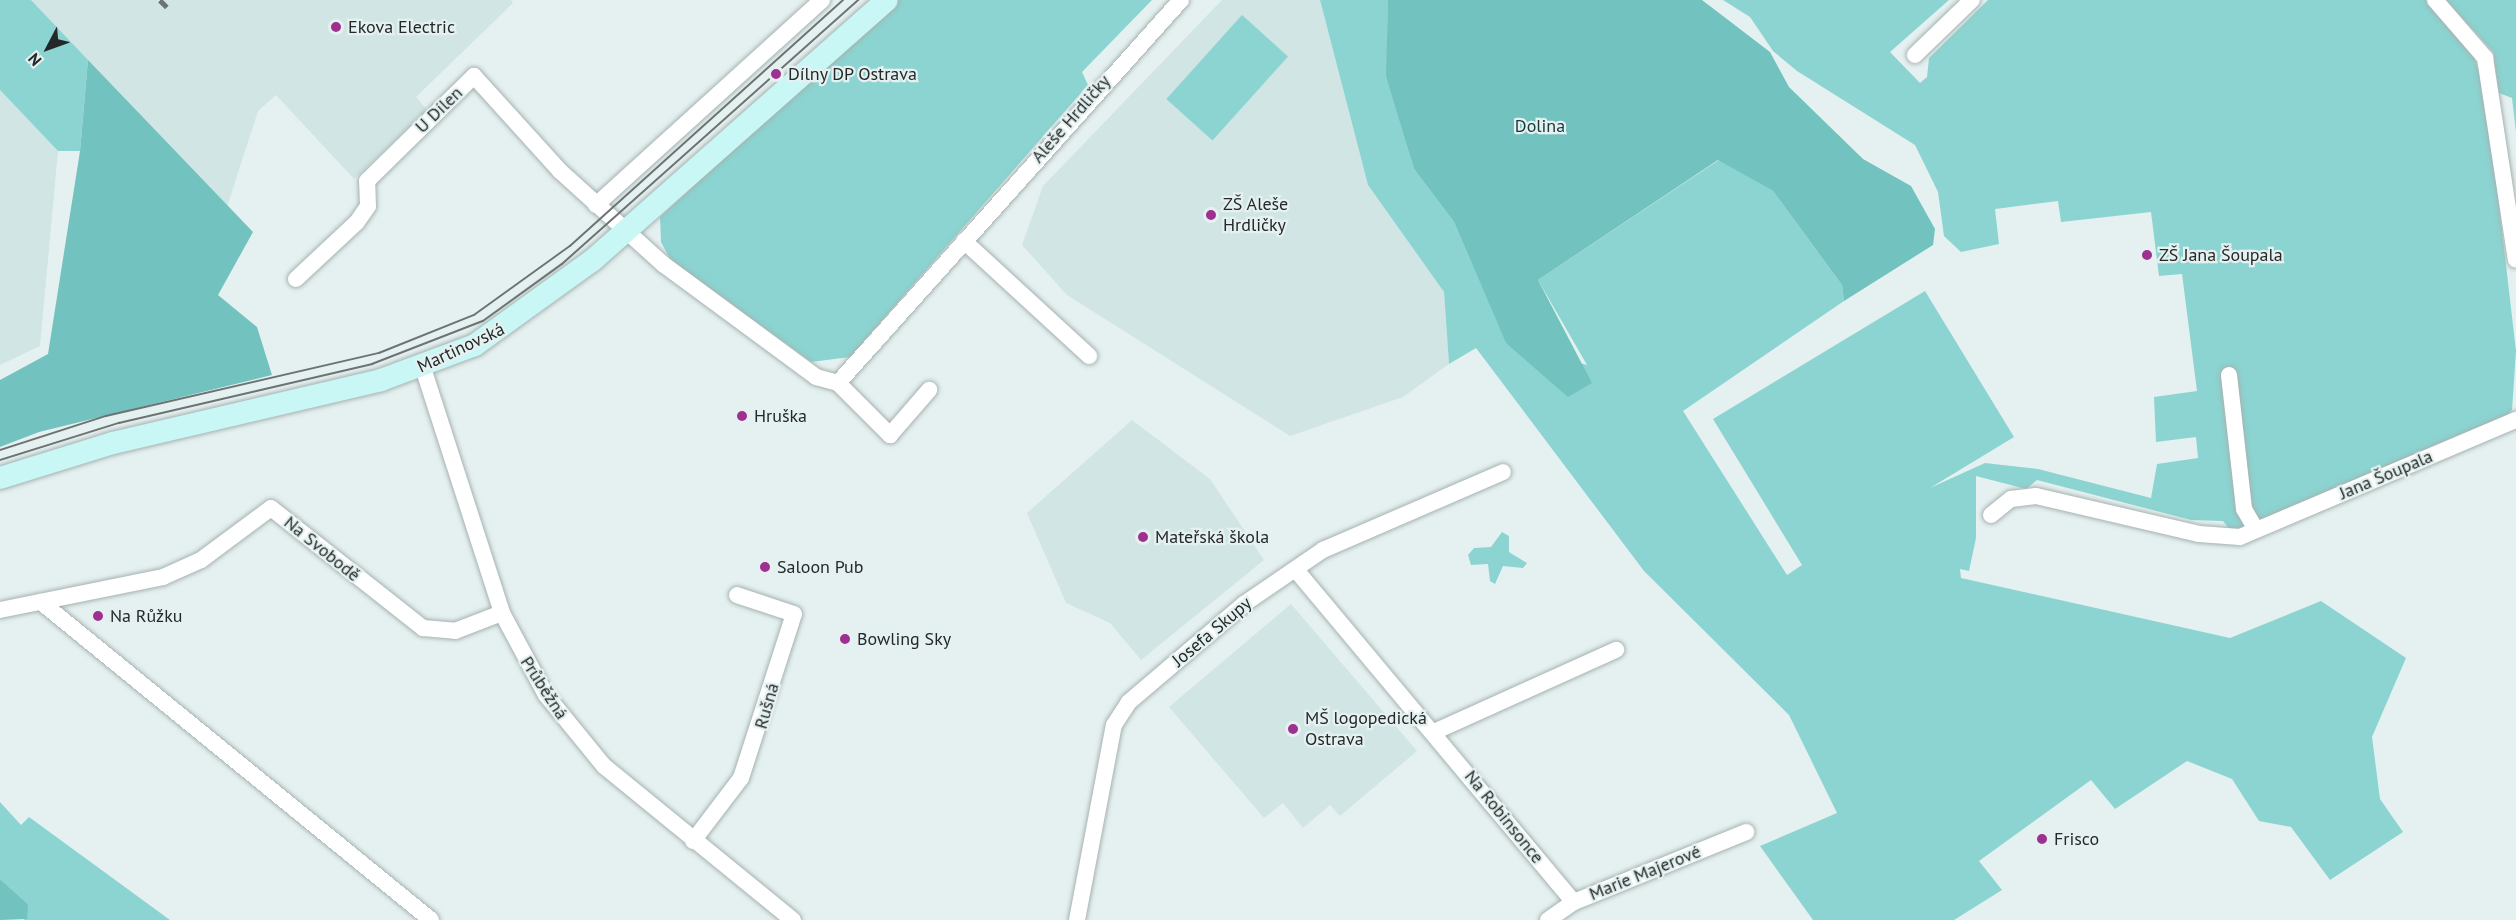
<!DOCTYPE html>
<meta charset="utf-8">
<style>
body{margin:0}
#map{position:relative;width:2516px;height:920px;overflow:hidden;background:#e5f1f0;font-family:"PT Sans",sans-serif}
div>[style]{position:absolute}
.built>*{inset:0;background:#d0e5e4}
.green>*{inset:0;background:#8bd4d1;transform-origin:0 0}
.forest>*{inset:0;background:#72c2bf}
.roads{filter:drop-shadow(0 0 2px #a6b2b1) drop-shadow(0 0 2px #a6b2b1)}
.street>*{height:16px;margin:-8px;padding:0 8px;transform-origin:8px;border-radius:8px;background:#fff}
.secondary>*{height:22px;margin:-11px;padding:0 11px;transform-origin:11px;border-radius:11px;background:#c8f7f6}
.tram>*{height:1.5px;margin:-0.75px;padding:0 0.75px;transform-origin:0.75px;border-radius:0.75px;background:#6c7373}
.rail>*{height:4.5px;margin-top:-2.25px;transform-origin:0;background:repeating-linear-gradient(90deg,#6c7373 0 10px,transparent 0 20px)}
.dots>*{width:16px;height:16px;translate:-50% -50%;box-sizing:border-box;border:3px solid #e5f1f0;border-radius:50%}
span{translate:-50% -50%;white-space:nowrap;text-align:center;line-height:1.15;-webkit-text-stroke:4.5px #e5f1f0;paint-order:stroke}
.poi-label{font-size:18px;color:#242828}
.left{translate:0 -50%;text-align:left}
.street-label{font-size:18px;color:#242828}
.park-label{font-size:18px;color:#123a38}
.north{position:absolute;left:18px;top:18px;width:60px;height:60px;-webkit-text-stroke:4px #e5f1f0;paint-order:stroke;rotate:229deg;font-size:16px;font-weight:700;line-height:24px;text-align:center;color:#242828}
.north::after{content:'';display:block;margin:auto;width:21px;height:27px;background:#242828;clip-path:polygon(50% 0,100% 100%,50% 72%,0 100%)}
</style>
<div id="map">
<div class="built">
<div style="clip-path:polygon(31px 0,511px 0,513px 3px,416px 97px,427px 110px,354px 179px,276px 95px,258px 111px,227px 207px)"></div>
<div style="clip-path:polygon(1222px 0,1320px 0,1368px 185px,1444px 292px,1449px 364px,1403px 397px,1290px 436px,1067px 295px,1022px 245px,1043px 186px)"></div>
<div style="clip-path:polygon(0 90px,58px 151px,40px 346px,0 365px)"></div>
<div style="clip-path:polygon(1132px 420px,1210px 479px,1264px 560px,1141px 660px,1110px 623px,1066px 603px,1027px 513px)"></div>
<div style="clip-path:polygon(1291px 604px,1417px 751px,1340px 816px,1330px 805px,1303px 828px,1283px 803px,1264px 818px,1169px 707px)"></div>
</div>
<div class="green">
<div style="clip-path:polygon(0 0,31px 0,88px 60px,80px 151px,58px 151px,0 90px)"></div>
<div style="clip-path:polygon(896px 0,1152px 0,1082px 72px,1088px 85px,850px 357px,811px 362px,670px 259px,661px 242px,660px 217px)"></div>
<div style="clip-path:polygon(1320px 0,1388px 0,1387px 76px,1414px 169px,1454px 222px,1506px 342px,1587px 365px,1538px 280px,1719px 160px,1773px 191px,1842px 285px,1844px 301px,1683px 411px,1787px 575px,1802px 565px,1713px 419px,1925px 291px,2014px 437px,1930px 488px,1985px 463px,2038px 469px,2151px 498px,2157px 464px,2198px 458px,2196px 437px,2156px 442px,2154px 397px,2197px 391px,2182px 274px,2159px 276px,2151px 212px,2061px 222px,2058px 201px,1995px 209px,1999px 244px,1961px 252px,1944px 236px,1938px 192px,1915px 145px,1797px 71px,1773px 51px,1750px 17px,1723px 0,1949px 0,1890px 52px,1920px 83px,1927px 77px,1929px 58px,1988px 0,2426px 0,2474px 57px,2486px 93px,2516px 351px,2512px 410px,2502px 421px,2232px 532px,2223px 521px,2191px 520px,2037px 480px,2026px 489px,1976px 476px,1976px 538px,1969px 571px,1960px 569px,1961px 578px,2230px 638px,2321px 601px,2406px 658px,2372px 737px,2380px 799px,2403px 832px,2330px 880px,2291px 827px,2259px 821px,2232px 779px,2187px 761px,2115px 809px,2091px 780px,1979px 861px,2002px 890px,1954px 920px,1813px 920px,1760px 846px,1837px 813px,1789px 715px,1644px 571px,1476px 348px,1449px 364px,1444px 292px,1368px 185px)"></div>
<div style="clip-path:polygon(2446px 0,2516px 0,2516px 132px,2512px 98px,2499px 93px,2493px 52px)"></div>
<div style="left:1242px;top:15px;width:62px;height:113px;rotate:42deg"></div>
<div style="clip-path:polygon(1502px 532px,1509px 536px,1509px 552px,1527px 563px,1523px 568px,1503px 566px,1495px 584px,1490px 581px,1488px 564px,1471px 565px,1468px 555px,1474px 548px,1491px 547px)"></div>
<div style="clip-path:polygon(0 802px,21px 825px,29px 817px,170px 920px,24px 920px,28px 904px,0 879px)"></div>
</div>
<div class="forest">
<div style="clip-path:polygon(1388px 0,1702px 0,1770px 52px,1789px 87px,1863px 159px,1911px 186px,1935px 229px,1933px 245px,1844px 301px,1842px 285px,1773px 191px,1718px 160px,1538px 280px,1592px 383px,1568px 397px,1506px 343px,1454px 222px,1414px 169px,1386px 76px)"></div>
<div style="clip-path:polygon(88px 60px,253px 232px,218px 295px,257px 327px,272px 375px,39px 432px,0 447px,0 380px,48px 354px,80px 151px)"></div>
<div style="clip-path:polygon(0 879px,28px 904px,27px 919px,0 920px)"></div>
</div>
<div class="roads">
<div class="street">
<div style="left:2435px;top:0;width:77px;rotate:49.2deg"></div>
<div style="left:2485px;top:58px;width:204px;rotate:81.3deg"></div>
<div style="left:1915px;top:55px;width:79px;rotate:-44deg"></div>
<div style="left:596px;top:205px;width:305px;rotate:-42.2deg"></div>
<div style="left:964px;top:241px;width:170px;rotate:42.6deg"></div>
<div style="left:296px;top:279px;width:83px;rotate:-43.1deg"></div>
<div style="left:357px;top:222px;width:19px;rotate:-55deg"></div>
<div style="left:368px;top:206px;width:25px;rotate:-92deg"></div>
<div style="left:367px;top:181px;width:150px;rotate:-44.5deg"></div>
<div style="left:474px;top:76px;width:128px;rotate:47.8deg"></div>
<div style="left:560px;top:171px;width:139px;rotate:42.1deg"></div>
<div style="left:663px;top:264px;width:190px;rotate:36.4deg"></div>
<div style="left:816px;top:377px;width:23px;rotate:15deg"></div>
<div style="left:838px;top:383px;width:74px;rotate:45deg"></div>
<div style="left:890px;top:435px;width:60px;rotate:-49.1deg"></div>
<div style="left:423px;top:368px;width:257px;rotate:72.1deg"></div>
<div style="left:502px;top:613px;width:93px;rotate:61.8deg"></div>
<div style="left:546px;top:695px;width:92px;rotate:50.8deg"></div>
<div style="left:604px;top:766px;width:244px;rotate:39.2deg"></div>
<div style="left:2229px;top:375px;width:135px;rotate:83.6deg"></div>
<div style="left:2244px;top:509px;width:24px;rotate:60deg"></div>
<div style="left:838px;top:383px;width:514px;rotate:-48.15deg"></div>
<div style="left:1991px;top:515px;width:26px;rotate:-39deg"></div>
<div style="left:2011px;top:499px;width:25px;rotate:-7deg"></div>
<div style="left:2036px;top:496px;width:167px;rotate:13.1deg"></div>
<div style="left:2199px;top:534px;width:41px;rotate:4.2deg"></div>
<div style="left:2240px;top:537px;width:300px;rotate:-23deg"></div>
<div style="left:1296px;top:570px;width:433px;rotate:50.1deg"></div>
<div style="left:41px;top:602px;width:503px;rotate:39.19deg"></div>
<div style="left:0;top:610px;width:166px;rotate:-11.4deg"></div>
<div style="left:163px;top:577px;width:42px;rotate:-24.1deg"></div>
<div style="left:201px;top:560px;width:87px;rotate:-36.6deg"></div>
<div style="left:271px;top:508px;width:194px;rotate:38.3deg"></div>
<div style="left:423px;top:628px;width:32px;rotate:5deg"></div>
<div style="left:455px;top:631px;width:50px;rotate:-21deg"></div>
<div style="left:1434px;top:732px;width:200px;rotate:-24.3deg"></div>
<div style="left:693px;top:841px;width:79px;rotate:-52.7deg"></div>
<div style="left:741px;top:778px;width:172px;rotate:-72.1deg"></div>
<div style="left:794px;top:614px;width:60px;rotate:-161.6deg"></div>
<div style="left:1077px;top:920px;width:198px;rotate:-79.3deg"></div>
<div style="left:1114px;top:725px;width:27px;rotate:-57deg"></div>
<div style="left:1129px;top:702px;width:151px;rotate:-40.4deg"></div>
<div style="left:1244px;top:604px;width:96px;rotate:-34.4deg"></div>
<div style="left:1323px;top:550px;width:196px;rotate:-23.4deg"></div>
<div style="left:1548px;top:920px;width:32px;rotate:-35deg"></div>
<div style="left:1574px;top:902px;width:186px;rotate:-22.1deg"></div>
</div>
<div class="secondary">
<div style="left:0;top:478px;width:118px;rotate:-17.2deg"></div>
<div style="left:113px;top:443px;width:275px;rotate:-13.2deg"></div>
<div style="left:381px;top:380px;width:100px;rotate:-20.4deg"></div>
<div style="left:475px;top:345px;width:145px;rotate:-35.8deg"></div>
<div style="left:593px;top:260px;width:392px;rotate:-41.5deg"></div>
</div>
</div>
<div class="tram">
<div style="left:0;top:450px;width:111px;rotate:-17.8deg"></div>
<div style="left:106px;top:416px;width:280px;rotate:-13deg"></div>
<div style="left:379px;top:353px;width:102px;rotate:-21.8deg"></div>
<div style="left:474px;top:315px;width:118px;rotate:-35.7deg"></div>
<div style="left:570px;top:246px;width:367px;rotate:-42deg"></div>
<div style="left:0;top:460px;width:125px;rotate:-17.3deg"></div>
<div style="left:119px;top:423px;width:260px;rotate:-13.1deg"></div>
<div style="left:372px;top:364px;width:119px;rotate:-21.2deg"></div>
<div style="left:483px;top:321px;width:97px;rotate:-35.8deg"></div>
<div style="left:562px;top:264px;width:397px;rotate:-41.7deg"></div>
</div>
<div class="rail">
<div style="left:160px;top:0;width:10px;rotate:45deg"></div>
</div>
<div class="dots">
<div style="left:336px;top:27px;background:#9e3090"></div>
<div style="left:776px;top:74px;background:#9e3090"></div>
<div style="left:1211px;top:215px;background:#9e3090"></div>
<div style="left:2147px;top:255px;background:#9e3090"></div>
<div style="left:742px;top:416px;background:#9e3090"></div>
<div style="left:1143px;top:537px;background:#9e3090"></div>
<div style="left:765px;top:567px;background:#9e3090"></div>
<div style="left:98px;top:616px;background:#9e3090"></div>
<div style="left:845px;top:639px;background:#9e3090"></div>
<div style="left:1293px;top:729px;background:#9e3090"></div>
<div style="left:2042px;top:839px;background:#9e3090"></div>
</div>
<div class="poi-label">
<span class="left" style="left:348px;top:27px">Ekova Electric</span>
<span class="left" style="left:788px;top:74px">Dílny DP Ostrava</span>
<span class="left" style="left:1223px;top:215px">ZŠ Aleše<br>Hrdličky</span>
<span class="left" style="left:2159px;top:255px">ZŠ Jana Šoupala</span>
<span class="left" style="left:754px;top:416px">Hruška</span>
<span class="left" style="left:1155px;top:537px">Mateřská škola</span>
<span class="left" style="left:777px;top:567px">Saloon Pub</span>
<span class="left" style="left:110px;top:616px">Na Růžku</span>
<span class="left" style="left:857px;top:639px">Bowling Sky</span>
<span class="left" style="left:1305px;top:729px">MŠ logopedická<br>Ostrava</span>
<span class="left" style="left:2054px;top:839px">Frisco</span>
</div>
<div class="street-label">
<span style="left:439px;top:110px;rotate:-44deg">U Dílen</span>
<span style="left:1071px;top:119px;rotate:-49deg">Aleše Hrdličky</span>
<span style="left:461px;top:348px;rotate:-25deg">Martinovská</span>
<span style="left:2386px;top:475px;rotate:-23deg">Jana Šoupala</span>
<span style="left:322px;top:549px;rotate:39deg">Na Svobodě</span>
<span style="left:1212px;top:632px;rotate:-40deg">Josefa Skupy</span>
<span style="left:544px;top:688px;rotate:57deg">Průběžná</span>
<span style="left:767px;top:706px;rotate:-74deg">Rušná</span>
<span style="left:1504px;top:817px;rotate:51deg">Na Robinsonce</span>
<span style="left:1645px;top:873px;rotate:-22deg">Marie Majerové</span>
</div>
<div class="park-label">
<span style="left:1540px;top:126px">Dolina</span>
</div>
<div class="north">N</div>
</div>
